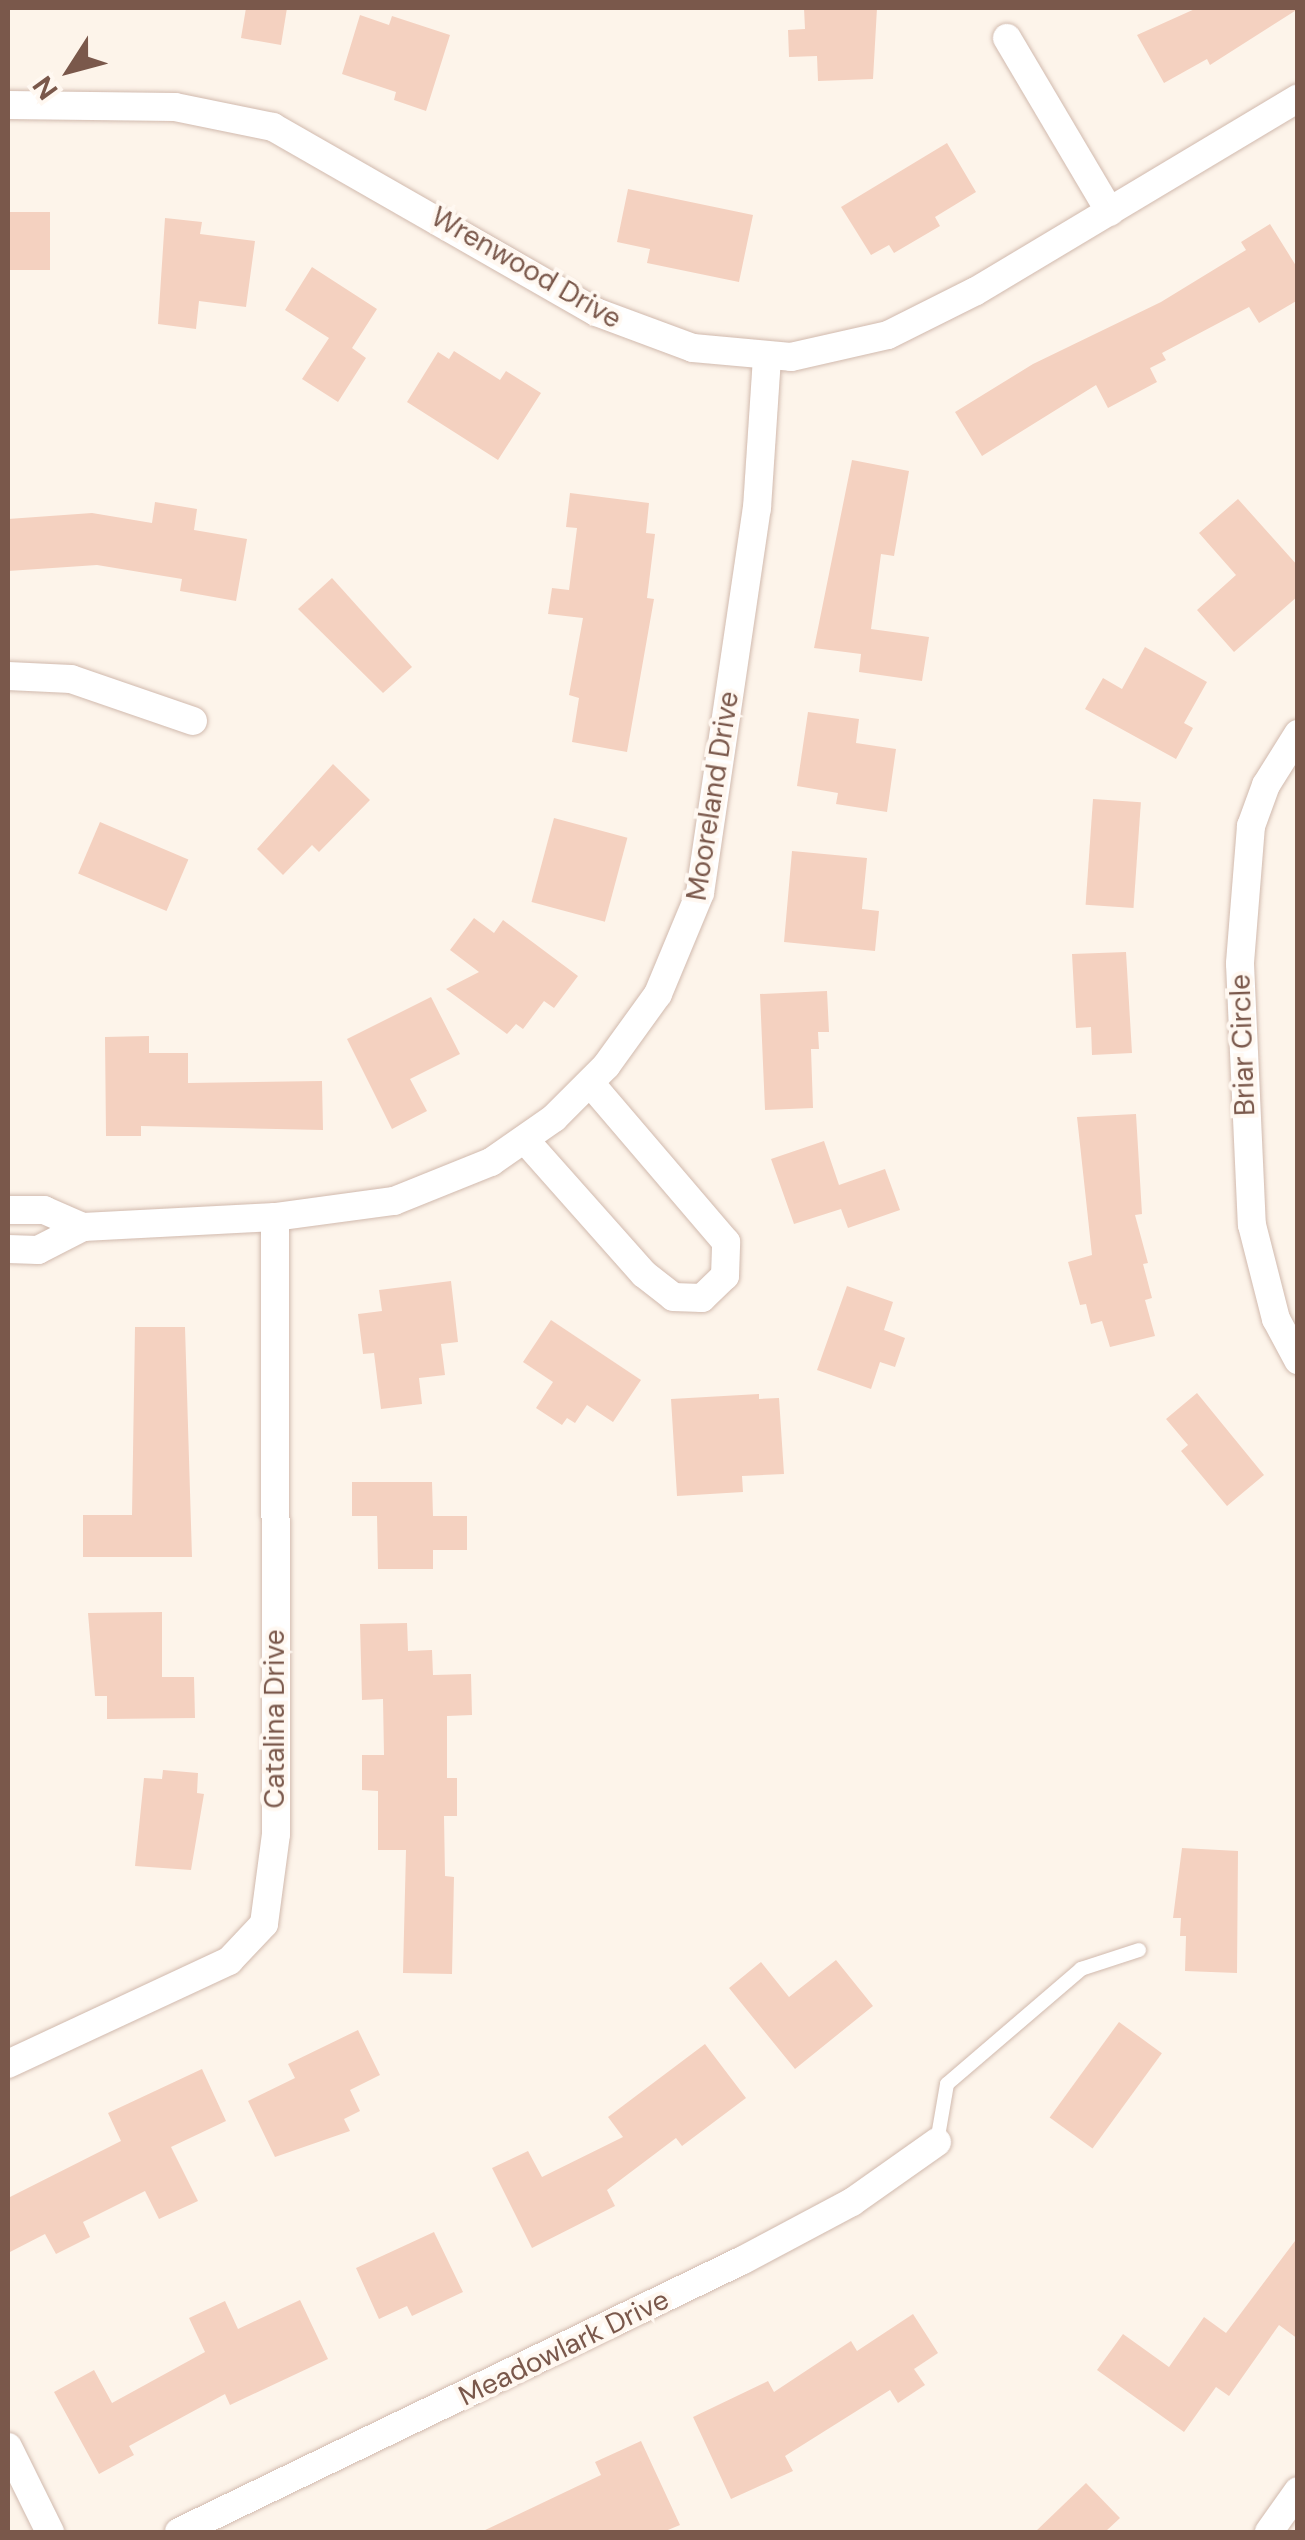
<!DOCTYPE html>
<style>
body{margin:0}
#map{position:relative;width:1305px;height:2540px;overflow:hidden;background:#fdf4ea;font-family:"DM Sans",sans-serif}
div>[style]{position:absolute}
.building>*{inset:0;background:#f4d1c0;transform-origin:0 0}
.roads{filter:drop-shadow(0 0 2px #d1baae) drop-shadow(0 0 2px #d1baae)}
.lane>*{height:14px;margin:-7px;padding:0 7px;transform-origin:7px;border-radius:7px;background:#fff}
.street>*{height:28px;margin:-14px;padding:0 14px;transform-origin:14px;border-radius:14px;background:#fff}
span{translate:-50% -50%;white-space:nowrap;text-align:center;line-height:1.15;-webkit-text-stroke:8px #fff8f1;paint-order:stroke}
.street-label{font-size:28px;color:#7a584b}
.frame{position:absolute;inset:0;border:10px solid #7a584b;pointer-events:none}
.north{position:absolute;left:20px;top:20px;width:100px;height:100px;-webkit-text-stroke:8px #fff8f1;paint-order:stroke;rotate:234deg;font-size:28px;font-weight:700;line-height:40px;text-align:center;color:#7a584b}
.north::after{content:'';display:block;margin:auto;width:35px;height:45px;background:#7a584b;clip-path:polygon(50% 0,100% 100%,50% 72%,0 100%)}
</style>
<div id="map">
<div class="building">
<div style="clip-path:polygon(246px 8px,287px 8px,281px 45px,241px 38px)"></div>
<div style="clip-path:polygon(804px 8px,877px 8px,873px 79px,818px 81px,817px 56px,789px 57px,788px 30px,805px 29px)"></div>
<div style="clip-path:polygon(1197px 8px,1298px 8px,1298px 9px,1210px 65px,1207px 59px,1164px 83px,1137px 35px)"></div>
<div style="clip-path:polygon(360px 15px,389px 25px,392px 16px,450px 35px,426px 111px,394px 100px,396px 92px,342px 74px)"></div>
<div style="clip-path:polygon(947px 143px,976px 192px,935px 217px,940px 226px,894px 253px,889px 245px,871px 255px,841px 207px)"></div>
<div style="clip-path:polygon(628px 189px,753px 215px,739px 282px,647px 263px,650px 249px,617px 242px)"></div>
<div style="left:8px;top:212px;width:42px;height:58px"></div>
<div style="clip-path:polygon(165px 218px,202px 222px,200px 234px,255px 241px,246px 307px,199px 301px,196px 329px,158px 324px)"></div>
<div style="clip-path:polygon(1270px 224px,1298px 269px,1298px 300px,1259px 323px,1249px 307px,1162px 353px,1166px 360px,1150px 368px,1157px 382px,1108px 408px,1096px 385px,982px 456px,955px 412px,1033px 364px,1161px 302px,1246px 250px,1241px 242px)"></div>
<div style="clip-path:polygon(312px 267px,377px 309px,352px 348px,366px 358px,338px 402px,302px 379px,329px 338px,285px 310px)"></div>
<div style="clip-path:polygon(454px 351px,500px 380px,506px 371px,541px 393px,498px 460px,407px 402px,438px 352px,449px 359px)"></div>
<div style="clip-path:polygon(852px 460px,909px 471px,894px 556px,881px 554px,871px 629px,929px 637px,922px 681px,859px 672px,861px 654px,814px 648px)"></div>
<div style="clip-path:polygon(570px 493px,649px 503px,646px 533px,655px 534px,647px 598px,654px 599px,627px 752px,572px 742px,579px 698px,569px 695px,583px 618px,548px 614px,552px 588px,569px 590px,577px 528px,566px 527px)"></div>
<div style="clip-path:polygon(1238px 499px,1298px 566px,1298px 596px,1234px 652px,1197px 610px,1236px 575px,1199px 533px)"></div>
<div style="clip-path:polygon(155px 502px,197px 509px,194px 530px,247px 539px,236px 601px,180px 591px,182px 579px,97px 565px,8px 571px,8px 519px,92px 513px,152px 523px)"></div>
<div style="clip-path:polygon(332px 578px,412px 667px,383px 693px,298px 609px)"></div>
<div style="clip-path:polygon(1145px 647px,1207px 682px,1184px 723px,1193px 728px,1176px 759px,1085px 709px,1103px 678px,1122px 689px)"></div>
<div style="clip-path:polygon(808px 712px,859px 719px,856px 743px,896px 749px,887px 812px,836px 804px,838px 793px,797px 786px)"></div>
<div style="clip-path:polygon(333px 764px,370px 800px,319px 852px,312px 845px,283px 875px,257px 849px)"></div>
<div style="left:1093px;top:799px;width:48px;height:106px;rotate:4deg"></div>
<div style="left:554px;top:818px;width:76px;height:87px;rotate:15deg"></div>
<div style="left:100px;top:822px;width:96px;height:56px;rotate:23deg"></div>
<div style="clip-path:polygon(792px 851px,867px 858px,862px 909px,879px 911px,875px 951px,784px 942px)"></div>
<div style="clip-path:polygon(474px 918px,494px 933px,503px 920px,578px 976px,554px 1008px,544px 1001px,523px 1029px,516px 1024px,507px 1034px,446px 989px,479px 972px,450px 950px)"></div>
<div style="clip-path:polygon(1126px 952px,1132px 1053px,1092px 1055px,1091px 1027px,1076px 1028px,1072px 954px)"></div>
<div style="clip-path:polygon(827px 991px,829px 1032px,818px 1032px,819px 1049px,811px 1049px,813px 1108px,765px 1110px,760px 994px)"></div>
<div style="clip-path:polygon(431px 997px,460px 1054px,410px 1079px,427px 1111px,392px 1129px,347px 1039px)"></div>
<div style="clip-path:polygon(149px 1036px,149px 1053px,188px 1053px,188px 1083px,322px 1081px,323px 1130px,141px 1126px,141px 1136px,106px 1136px,105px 1037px)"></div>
<div style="clip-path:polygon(1136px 1114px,1142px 1214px,1135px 1215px,1148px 1263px,1143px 1264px,1152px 1298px,1145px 1300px,1155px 1336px,1110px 1347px,1102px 1321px,1091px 1324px,1086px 1304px,1080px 1305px,1068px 1262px,1092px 1255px,1077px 1117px)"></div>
<div style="clip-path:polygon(824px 1141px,839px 1185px,885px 1169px,900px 1210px,848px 1228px,841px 1209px,794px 1224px,771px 1159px)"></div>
<div style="clip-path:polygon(451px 1281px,458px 1342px,441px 1344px,445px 1375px,419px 1378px,422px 1404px,381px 1409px,374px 1353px,363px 1354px,358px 1314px,382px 1311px,379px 1290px)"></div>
<div style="clip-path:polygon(847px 1286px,893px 1302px,884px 1330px,905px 1338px,895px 1367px,880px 1362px,871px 1389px,817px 1370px)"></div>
<div style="clip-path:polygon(551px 1320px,641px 1380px,613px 1422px,587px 1405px,575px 1423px,567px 1418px,562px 1425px,536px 1408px,553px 1382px,523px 1362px)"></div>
<div style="clip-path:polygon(135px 1327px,185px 1327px,192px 1557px,83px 1557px,83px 1515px,132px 1515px)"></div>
<div style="clip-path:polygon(1197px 1393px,1264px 1475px,1227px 1506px,1181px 1451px,1188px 1445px,1166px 1419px)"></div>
<div style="clip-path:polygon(759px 1394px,759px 1399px,779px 1398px,784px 1474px,742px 1476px,743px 1492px,677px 1496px,671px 1399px)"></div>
<div style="clip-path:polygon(352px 1482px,432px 1482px,433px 1516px,467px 1516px,467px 1550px,433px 1550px,433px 1569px,378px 1569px,377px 1516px,352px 1516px)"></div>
<div style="clip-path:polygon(162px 1612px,162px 1677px,194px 1677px,195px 1718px,107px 1719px,107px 1696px,95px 1696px,88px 1613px)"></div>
<div style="clip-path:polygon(407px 1623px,408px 1651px,432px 1650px,433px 1675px,471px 1674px,472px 1715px,447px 1716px,447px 1778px,457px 1778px,457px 1816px,444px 1816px,445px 1876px,454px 1877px,452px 1974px,403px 1973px,406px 1850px,378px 1850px,378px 1791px,362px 1790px,362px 1755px,384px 1755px,383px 1699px,362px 1700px,360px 1624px)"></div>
<div style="clip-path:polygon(163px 1770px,198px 1773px,197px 1793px,204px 1794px,191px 1870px,135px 1866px,144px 1778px,162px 1779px)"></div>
<div style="clip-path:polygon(1182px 1848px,1238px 1851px,1237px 1973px,1185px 1971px,1186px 1936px,1180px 1936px,1181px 1918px,1173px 1918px)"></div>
<div style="clip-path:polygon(836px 1960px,873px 2006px,795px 2069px,729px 1988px,761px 1962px,789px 1997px)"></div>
<div style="left:1119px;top:2022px;width:53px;height:118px;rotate:36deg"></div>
<div style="clip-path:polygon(358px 2030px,380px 2075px,350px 2090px,360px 2111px,344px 2119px,350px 2131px,275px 2157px,248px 2101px,295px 2078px,288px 2064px)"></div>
<div style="clip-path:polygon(705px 2044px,746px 2098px,682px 2146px,676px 2138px,607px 2190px,615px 2206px,532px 2248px,492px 2168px,528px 2151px,542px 2177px,623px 2137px,608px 2117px)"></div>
<div style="clip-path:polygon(202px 2069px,226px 2121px,171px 2147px,198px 2201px,159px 2219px,145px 2191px,83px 2222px,90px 2237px,56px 2254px,45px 2234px,8px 2253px,8px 2198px,121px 2141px,108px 2113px)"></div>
<div style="clip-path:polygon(434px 2232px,463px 2292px,412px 2316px,407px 2306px,379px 2319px,356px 2268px)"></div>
<div style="clip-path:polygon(1298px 2237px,1298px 2339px,1279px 2325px,1229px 2396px,1216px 2387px,1184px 2432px,1097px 2370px,1123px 2334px,1169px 2367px,1204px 2317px,1226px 2333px)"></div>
<div style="clip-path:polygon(300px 2300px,328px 2359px,230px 2405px,225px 2394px,129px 2446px,134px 2455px,99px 2474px,54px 2392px,94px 2370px,112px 2403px,205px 2352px,189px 2318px,225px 2301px,238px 2329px)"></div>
<div style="clip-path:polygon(913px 2314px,938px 2353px,914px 2369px,925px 2385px,898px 2403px,890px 2390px,785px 2456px,793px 2471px,731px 2499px,693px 2417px,768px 2381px,774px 2392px,851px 2341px,857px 2351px)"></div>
<div style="clip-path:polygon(641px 2441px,680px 2525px,663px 2532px,481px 2532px,601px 2475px,595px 2462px)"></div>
<div style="clip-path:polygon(1086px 2483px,1120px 2518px,1105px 2532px,1035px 2532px)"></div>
</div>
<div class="roads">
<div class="lane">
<div style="left:937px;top:2142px;width:59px;rotate:-80.2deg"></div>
<div style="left:947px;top:2084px;width:177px;rotate:-40.6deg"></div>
<div style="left:1081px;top:1969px;width:61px;rotate:-18.1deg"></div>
</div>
<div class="street">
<div style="left:1007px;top:38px;width:202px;rotate:59.4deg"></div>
<div style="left:8px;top:105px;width:167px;rotate:0.7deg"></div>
<div style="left:175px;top:107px;width:100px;rotate:11.5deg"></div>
<div style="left:273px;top:127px;width:372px;rotate:29.8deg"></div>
<div style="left:596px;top:312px;width:103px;rotate:20.4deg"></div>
<div style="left:693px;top:348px;width:98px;rotate:5.2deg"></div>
<div style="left:791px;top:357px;width:99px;rotate:-12.8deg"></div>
<div style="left:888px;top:335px;width:98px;rotate:-26.6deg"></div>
<div style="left:976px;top:291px;width:375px;rotate:-30.9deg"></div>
<div style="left:8px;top:676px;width:63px;rotate:2.7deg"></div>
<div style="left:71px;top:679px;width:129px;rotate:19deg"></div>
<div style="left:1298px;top:734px;width:60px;rotate:122.1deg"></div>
<div style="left:1266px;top:785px;width:44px;rotate:110.1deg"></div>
<div style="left:1251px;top:826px;width:138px;rotate:94.6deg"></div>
<div style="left:1240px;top:964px;width:261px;rotate:87.4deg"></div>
<div style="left:1252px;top:1225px;width:97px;rotate:75.7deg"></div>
<div style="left:1276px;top:1319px;width:47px;rotate:61.8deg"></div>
<div style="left:525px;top:1140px;width:179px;rotate:48.4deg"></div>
<div style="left:644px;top:1274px;width:37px;rotate:38deg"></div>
<div style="left:673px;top:1297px;width:29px;rotate:2deg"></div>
<div style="left:702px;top:1298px;width:32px;rotate:-44deg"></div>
<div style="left:725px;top:1276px;width:34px;rotate:-88deg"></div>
<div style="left:726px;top:1242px;width:209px;rotate:-130.5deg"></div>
<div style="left:8px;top:1210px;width:36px"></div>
<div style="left:44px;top:1210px;width:43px;rotate:23.6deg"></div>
<div style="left:8px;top:1249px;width:30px;rotate:2deg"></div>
<div style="left:38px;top:1250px;width:51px;rotate:-27.1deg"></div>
<div style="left:83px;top:1227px;width:192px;rotate:-3deg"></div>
<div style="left:275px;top:1217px;width:120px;rotate:-7.7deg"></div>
<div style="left:394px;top:1201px;width:105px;rotate:-21.9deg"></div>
<div style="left:491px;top:1162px;width:77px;rotate:-34.9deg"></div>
<div style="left:554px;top:1118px;width:74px;rotate:-45deg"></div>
<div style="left:606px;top:1066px;width:89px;rotate:-54.2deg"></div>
<div style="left:658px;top:994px;width:109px;rotate:-67.4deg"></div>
<div style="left:700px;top:893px;width:389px;rotate:-81.6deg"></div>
<div style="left:757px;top:508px;width:152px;rotate:-86.2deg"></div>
<div style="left:8px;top:2064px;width:244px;rotate:-25deg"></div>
<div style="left:229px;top:1961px;width:51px;rotate:-46.6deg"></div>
<div style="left:264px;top:1924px;width:91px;rotate:-82.4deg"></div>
<div style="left:276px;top:1834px;width:617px;rotate:-90.09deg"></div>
<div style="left:8px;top:2447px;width:95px;rotate:63.7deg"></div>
<div style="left:179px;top:2532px;width:626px;rotate:-25.75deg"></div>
<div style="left:743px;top:2260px;width:123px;rotate:-28deg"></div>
<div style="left:852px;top:2202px;width:104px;rotate:-35.2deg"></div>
<div style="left:1269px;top:2532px;width:50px;rotate:-54.7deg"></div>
</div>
</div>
<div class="street-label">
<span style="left:526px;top:268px;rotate:30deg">Wrenwood Drive</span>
<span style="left:713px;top:796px;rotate:-81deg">Mooreland Drive</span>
<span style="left:1243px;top:1045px;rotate:-92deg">Briar Circle</span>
<span style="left:275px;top:1719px;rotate:-90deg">Catalina Drive</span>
<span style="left:564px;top:2348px;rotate:-26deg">Meadowlark Drive</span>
</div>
<div class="frame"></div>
<div class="north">N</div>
</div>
